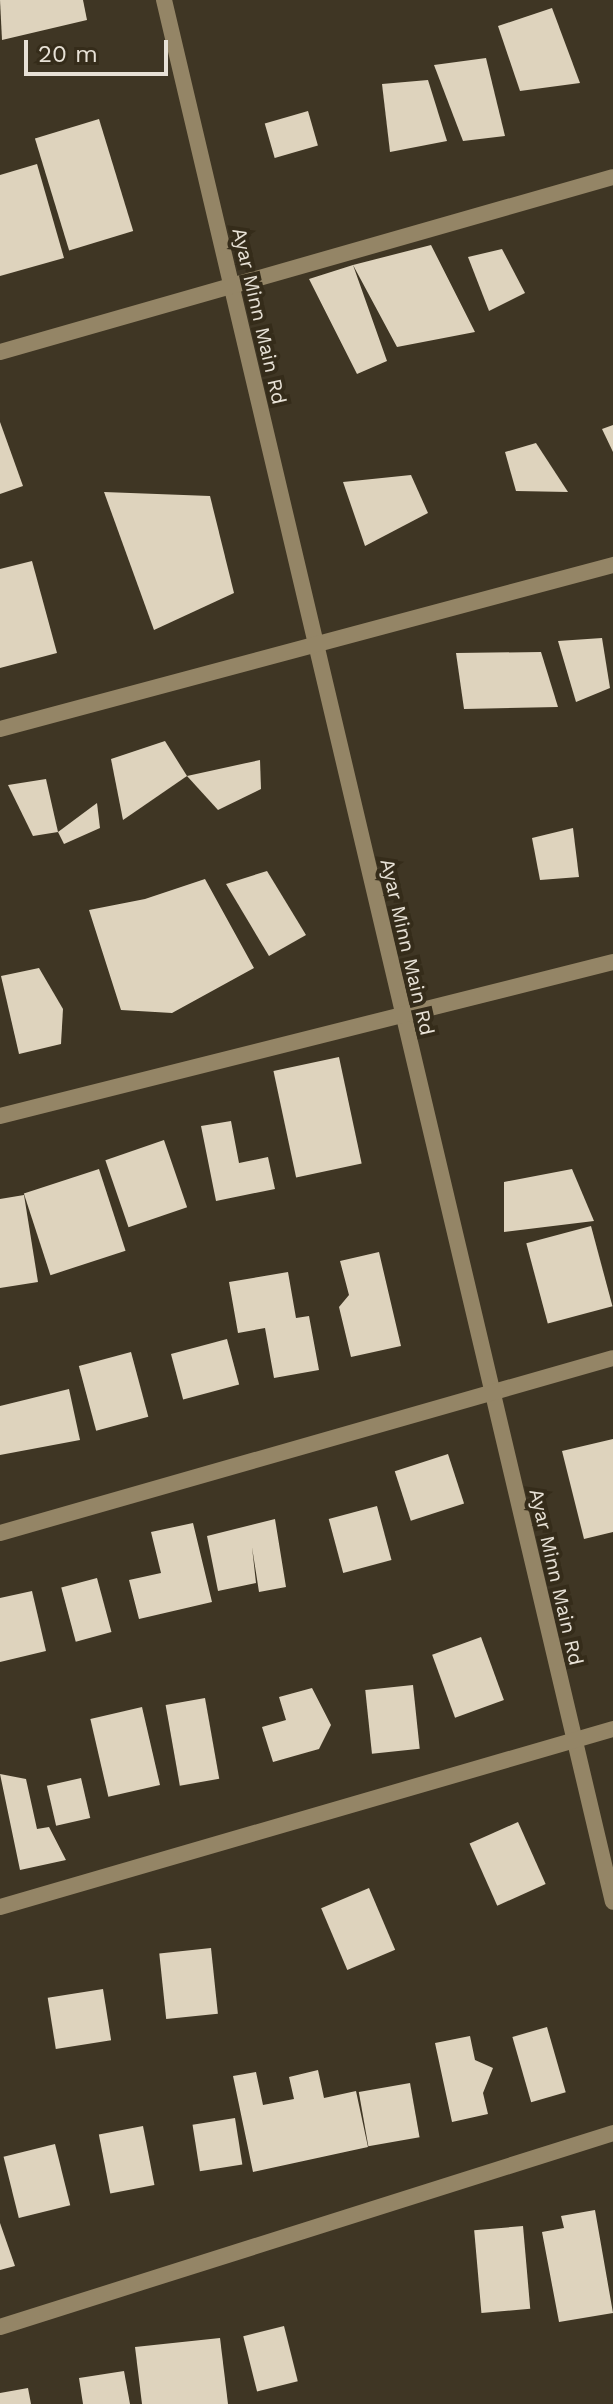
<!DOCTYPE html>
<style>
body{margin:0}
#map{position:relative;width:613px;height:2404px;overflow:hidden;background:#3f3624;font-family:"Work Sans",sans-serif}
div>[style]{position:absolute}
.building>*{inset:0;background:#ded3bd;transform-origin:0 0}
.minor>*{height:16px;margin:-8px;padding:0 8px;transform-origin:8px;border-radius:8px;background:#948566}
span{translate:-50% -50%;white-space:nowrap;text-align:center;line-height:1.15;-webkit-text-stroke:8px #352c1a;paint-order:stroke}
.street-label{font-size:20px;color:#e7e1d6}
.scale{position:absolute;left:24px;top:40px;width:144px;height:36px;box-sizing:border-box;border:4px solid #e7e1d6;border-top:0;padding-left:10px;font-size:24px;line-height:28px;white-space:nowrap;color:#e7e1d6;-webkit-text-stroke:6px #352c1a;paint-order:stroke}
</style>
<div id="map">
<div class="building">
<div style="clip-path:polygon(0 0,83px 0,87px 20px,2px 40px)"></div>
<div style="clip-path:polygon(552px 8px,580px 83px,520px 91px,498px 26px)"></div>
<div style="clip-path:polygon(486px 58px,505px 136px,463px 141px,434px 65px)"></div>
<div style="clip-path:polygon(428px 80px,447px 141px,390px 152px,382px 84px)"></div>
<div style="left:308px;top:111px;width:36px;height:45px;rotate:74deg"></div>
<div style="left:99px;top:119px;width:117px;height:67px;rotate:73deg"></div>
<div style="clip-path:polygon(37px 164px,64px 258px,0 276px,0 175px)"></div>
<div style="clip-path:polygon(431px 245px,475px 332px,397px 347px,353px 265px,387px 361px,357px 374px,309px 279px,353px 265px)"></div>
<div style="clip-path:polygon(502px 249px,525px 293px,489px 311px,468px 257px)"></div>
<div style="clip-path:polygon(0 422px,23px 486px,0 494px)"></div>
<div style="clip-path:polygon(613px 425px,613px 452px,602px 429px)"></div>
<div style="clip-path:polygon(536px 443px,568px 492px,516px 491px,505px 452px)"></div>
<div style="clip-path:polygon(411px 475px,428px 513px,365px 546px,343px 482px)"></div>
<div style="clip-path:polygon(104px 492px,210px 496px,234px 593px,154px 630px)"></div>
<div style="clip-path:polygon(32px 561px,57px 653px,0 668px,0 569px)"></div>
<div style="clip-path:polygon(602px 638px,610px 688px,576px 702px,558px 641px)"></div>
<div style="clip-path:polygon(541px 652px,558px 707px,464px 709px,456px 653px)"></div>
<div style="clip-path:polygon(165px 741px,187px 776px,123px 820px,111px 759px)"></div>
<div style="clip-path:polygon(260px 760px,261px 789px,218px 810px,187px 776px)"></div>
<div style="clip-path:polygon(46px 779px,58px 832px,33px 836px,8px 785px)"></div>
<div style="clip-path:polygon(97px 803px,100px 828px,64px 844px,58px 832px)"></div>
<div style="clip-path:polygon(573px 828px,579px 877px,540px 880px,532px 838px)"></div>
<div style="clip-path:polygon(267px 871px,306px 935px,269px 956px,226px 884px)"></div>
<div style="clip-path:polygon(205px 879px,254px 968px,172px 1013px,121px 1010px,89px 910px,145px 899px)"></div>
<div style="clip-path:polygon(39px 968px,63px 1009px,61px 1044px,19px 1054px,1px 976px)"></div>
<div style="left:339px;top:1057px;width:109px;height:67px;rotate:78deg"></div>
<div style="clip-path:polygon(231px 1121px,239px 1163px,268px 1157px,275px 1189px,216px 1201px,201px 1126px)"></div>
<div style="left:164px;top:1140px;width:71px;height:62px;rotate:71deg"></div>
<div style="left:99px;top:1169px;width:86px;height:79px;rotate:72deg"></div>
<div style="clip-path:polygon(572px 1169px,594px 1221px,504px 1232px,504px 1182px)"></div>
<div style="clip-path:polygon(24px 1195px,38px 1282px,0 1288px,0 1199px)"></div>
<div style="left:591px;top:1226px;width:83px;height:67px;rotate:75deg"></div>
<div style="clip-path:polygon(379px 1252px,401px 1346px,351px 1357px,339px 1307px,349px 1295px,340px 1261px)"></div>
<div style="clip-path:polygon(288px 1272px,296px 1318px,309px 1316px,319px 1370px,274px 1378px,265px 1328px,238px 1333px,229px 1282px)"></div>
<div style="left:227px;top:1339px;width:47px;height:58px;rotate:75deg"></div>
<div style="left:131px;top:1352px;width:67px;height:54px;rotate:75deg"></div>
<div style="clip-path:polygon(69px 1389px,80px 1440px,0 1455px,0 1406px)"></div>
<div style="clip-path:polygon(613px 1439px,613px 1532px,584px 1539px,562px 1451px)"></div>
<div style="left:448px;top:1454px;width:52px;height:56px;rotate:72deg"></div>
<div style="left:377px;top:1506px;width:56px;height:50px;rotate:75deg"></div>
<div style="clip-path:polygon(275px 1519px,286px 1587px,259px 1592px,252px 1547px,256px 1583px,218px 1591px,207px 1536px)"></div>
<div style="clip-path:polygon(193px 1523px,212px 1602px,139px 1619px,129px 1580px,161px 1573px,151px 1532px)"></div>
<div style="left:97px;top:1578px;width:56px;height:37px;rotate:75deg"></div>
<div style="clip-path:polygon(32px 1591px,46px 1651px,0 1662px,0 1598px)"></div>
<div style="left:481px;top:1637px;width:67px;height:52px;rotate:70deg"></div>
<div style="left:413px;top:1685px;width:64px;height:48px;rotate:84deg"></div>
<div style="clip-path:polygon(312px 1688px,331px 1725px,319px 1749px,273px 1762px,262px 1727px,286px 1720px,279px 1697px)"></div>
<div style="left:205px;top:1698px;width:82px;height:40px;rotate:80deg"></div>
<div style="left:142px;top:1707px;width:80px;height:53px;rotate:77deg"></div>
<div style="clip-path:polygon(0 1774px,26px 1779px,37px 1829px,49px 1827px,66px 1860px,20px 1870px)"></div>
<div style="left:81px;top:1778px;width:41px;height:35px;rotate:77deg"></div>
<div style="left:518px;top:1822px;width:68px;height:53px;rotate:66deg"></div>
<div style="left:369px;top:1888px;width:67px;height:52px;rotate:67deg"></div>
<div style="left:211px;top:1948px;width:66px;height:52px;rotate:84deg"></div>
<div style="left:103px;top:1989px;width:52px;height:56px;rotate:81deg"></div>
<div style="left:547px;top:2027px;width:68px;height:36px;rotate:74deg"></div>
<div style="clip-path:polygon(470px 2036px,475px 2060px,493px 2068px,483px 2093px,488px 2114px,452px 2122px,435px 2043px)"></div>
<div style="clip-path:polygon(318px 2070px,324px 2098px,356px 2091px,368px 2147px,253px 2172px,233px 2076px,256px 2072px,263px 2105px,294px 2099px,289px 2077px)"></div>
<div style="left:410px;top:2083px;width:55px;height:52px;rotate:80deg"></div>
<div style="left:235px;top:2118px;width:47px;height:43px;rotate:81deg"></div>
<div style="left:143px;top:2126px;width:60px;height:45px;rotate:79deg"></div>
<div style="left:55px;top:2144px;width:63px;height:53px;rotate:76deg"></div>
<div style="clip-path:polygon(595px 2210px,613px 2313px,559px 2322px,542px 2232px,564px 2228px,561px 2216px)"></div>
<div style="clip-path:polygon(0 2223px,15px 2266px,0 2270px)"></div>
<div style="left:523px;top:2226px;width:83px;height:49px;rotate:85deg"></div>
<div style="left:284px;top:2326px;width:57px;height:42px;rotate:76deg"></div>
<div style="clip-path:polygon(220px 2338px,228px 2404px,142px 2404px,135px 2347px)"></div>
<div style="clip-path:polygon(124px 2371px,130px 2404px,83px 2404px,79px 2378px)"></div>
<div style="clip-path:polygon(28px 2388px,31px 2404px,0 2404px,0 2393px)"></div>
</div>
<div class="minor">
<div style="left:164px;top:0;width:1954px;rotate:76.72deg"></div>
<div style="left:0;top:352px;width:637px;rotate:-15.93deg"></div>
<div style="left:0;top:729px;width:635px;rotate:-14.98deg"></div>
<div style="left:0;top:1116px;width:632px;rotate:-14.1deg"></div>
<div style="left:0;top:1533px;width:637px;rotate:-15.93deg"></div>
<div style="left:0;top:1907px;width:638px;rotate:-16.19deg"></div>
<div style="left:0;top:2327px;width:643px;rotate:-17.56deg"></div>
</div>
<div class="street-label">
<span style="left:259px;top:316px;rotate:77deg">Ayar Minn Main Rd</span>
<span style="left:407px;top:947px;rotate:77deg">Ayar Minn Main Rd</span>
<span style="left:556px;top:1577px;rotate:77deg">Ayar Minn Main Rd</span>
</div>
<div class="scale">20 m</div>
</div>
